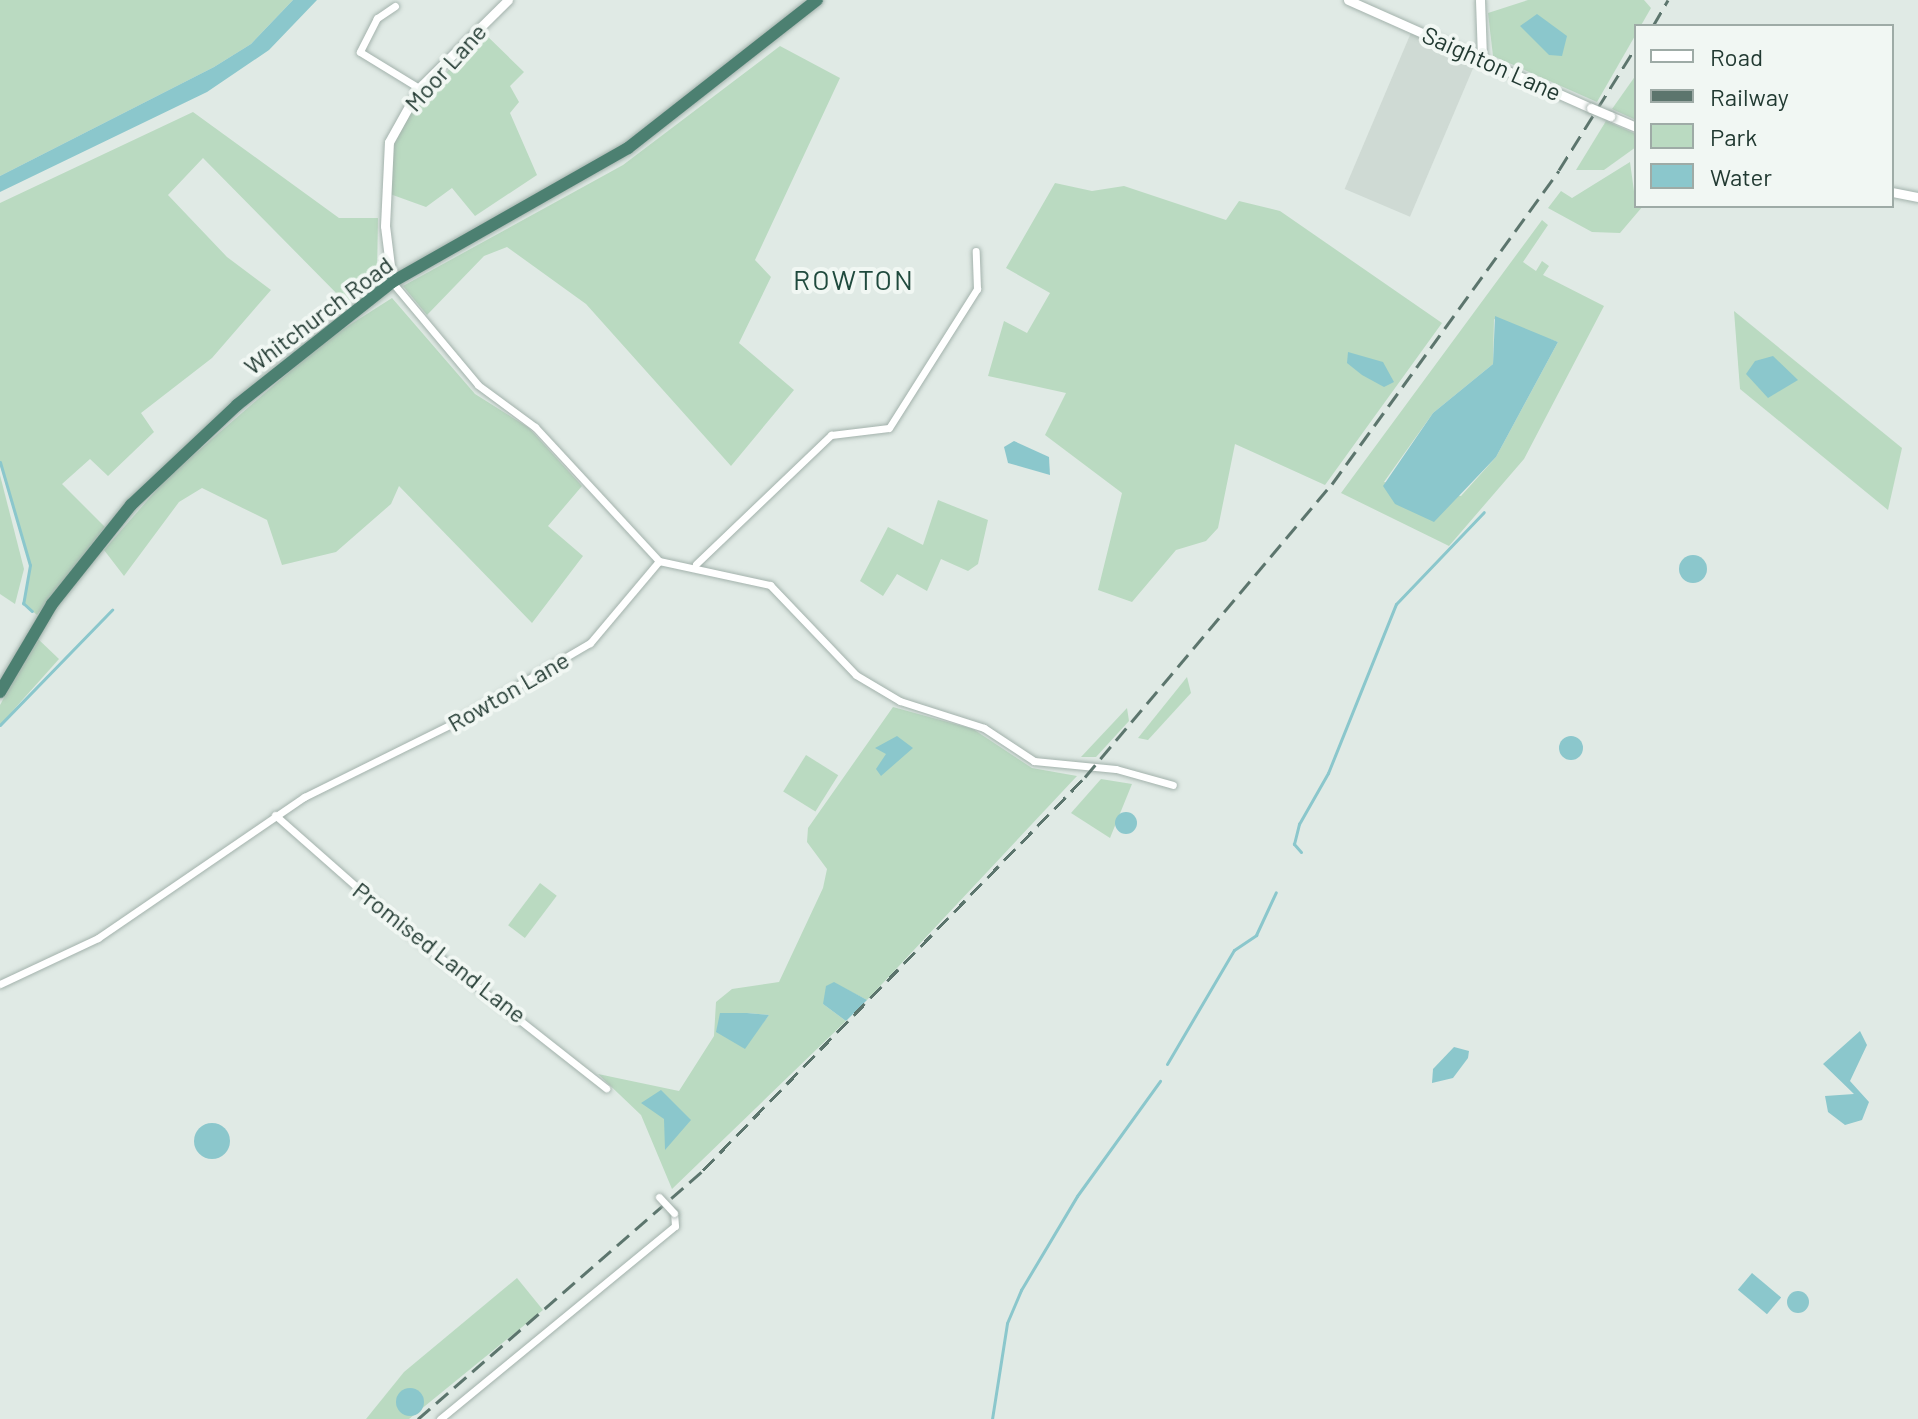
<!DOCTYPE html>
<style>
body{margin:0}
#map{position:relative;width:1918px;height:1419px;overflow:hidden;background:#e0eae5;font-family:Barlow,sans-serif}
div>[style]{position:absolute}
.built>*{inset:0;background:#cfdad4;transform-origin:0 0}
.green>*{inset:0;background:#badac1;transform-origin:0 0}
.water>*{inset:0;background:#8bc7cc;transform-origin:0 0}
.round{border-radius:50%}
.stream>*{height:3px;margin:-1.5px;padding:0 1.5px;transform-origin:1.5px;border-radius:1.5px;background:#8bc7cc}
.roads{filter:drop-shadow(0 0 2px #a3b2ac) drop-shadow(0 0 2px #a3b2ac)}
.minor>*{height:7px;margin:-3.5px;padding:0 3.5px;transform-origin:3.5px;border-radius:3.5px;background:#fff}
.tertiary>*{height:9px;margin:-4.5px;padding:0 4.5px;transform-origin:4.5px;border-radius:4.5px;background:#fff}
.trunk>*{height:12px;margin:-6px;padding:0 6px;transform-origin:6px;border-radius:6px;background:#4c8071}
.rail>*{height:3px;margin-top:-1.5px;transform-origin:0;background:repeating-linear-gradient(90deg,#5c756d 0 16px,transparent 0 24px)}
.bridges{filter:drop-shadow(0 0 2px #a3b2ac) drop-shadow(0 0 2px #a3b2ac)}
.minor-bridge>*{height:7px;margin:-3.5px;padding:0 3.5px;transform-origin:3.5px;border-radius:3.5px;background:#fff}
.tertiary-bridge>*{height:9px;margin:-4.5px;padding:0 4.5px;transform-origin:4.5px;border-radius:4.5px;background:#fff}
span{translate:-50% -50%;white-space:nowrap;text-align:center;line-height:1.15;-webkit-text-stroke:8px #f1f7f3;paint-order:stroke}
.street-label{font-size:24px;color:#223a32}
.quarter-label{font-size:28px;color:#1f4a3d;letter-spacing:2px}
.legend{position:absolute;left:1634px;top:24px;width:260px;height:184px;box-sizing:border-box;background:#f1f7f3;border:2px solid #9eaba6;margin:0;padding:10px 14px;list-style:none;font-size:24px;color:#223a32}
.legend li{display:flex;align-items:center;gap:16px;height:40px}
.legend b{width:40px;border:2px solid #9eaba6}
</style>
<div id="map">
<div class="built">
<div style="left:1413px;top:28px;width:71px;height:175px;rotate:23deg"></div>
</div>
<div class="green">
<div style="clip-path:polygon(0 0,293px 0,251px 44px,214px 67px,0 176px)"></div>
<div style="clip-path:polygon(1528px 0,1644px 0,1651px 8px,1597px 102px,1493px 56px,1488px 13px)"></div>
<div style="clip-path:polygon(483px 32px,524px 72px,510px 86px,519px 102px,510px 113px,537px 175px,475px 216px,452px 188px,426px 207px,390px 194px,392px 147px,408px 115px)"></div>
<div style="clip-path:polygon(780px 46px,840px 78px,755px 260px,771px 277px,739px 343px,794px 390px,731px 466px,586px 304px,507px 247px,484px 256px,427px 315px,403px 286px,623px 165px)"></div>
<div style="clip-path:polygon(1636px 75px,1636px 120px,1612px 109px)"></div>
<div style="clip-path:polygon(193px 112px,339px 218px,378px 218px,377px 275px,346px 303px,203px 158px,168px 195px,227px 257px,271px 290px,212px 358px,141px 413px,154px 432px,108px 476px,90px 459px,62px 484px,105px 527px,37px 615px,23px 603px,30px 565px,0 465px,0 203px)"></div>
<div style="clip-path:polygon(1606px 121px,1636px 134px,1636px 147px,1604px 170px,1576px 170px)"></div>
<div style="clip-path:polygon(1630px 162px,1636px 206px,1643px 206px,1620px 233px,1592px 232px,1548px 208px,1561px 191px,1572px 198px)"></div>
<div style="clip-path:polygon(1055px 183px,1092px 191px,1124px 186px,1226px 220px,1239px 201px,1280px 211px,1442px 323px,1325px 485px,1235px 444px,1218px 528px,1206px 541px,1176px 550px,1132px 602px,1098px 590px,1122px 493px,1045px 435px,1066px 393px,988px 376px,1004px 321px,1027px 333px,1050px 293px,1006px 268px)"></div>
<div style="clip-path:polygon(evenodd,1542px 220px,1548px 225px,1523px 262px,1536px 271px,1542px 261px,1549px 266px,1543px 275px,1604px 306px,1524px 459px,1449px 546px,1341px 493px,1542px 220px,1494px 319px,1558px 342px,1496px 457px,1461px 496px,1384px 482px,1433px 413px,1493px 364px,1494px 319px)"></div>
<div style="clip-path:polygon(392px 298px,475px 394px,529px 428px,582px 486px,548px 526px,583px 556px,532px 623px,399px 486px,391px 504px,336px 552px,282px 565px,267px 520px,202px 488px,179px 502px,124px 576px,104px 550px,167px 478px,326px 340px)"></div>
<div style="clip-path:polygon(1734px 311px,1902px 448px,1888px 510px,1740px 389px)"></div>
<div style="clip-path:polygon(0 475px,24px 569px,15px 604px,0 594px)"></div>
<div style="clip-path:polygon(938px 500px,988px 520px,978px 564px,968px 571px,941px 559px,927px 591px,897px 574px,883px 596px,860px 581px,888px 527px,923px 545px)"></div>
<div style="clip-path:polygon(37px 638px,59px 659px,0 725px,0 705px)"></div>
<div style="clip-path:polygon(1187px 677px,1191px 693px,1148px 740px,1138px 738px)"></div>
<div style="clip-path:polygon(evenodd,893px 707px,973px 729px,1032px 768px,1077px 776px,867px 1000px,838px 985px,823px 1004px,846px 1021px,672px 1189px,641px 1115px,598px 1074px,679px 1091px,714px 1036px,716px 1002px,732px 989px,779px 982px,823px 888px,827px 869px,807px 842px,808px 828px,893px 707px,720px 1013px,747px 1013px,769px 1015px,744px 1048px,720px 1013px)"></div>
<div style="clip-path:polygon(1127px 708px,1129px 721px,1096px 757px,1081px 757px)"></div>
<div style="left:806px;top:755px;width:38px;height:43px;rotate:32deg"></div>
<div style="clip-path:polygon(1101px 779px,1132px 784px,1110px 838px,1071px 813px)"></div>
<div style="left:540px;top:883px;width:21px;height:53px;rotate:37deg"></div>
<div style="clip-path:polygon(517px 1278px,543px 1310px,409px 1419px,366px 1419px,404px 1372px)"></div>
</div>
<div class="water">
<div style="clip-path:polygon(293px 0,317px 0,269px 50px,207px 92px,0 192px,0 176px,214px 67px,251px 44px)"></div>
<div style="clip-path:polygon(1537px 14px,1567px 36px,1562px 56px,1549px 55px,1520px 26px)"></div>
<div style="clip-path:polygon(1495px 316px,1558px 342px,1496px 457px,1434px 522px,1395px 504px,1383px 486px,1433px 413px,1493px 364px)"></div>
<div style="clip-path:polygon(1348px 352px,1383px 362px,1394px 382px,1384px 387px,1362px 375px,1347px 363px)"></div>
<div style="clip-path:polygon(1773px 356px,1798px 380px,1768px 398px,1746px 374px,1755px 361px)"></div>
<div style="clip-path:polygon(1014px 441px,1049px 457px,1050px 475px,1008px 463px,1004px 447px)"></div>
<div class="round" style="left:1679px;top:555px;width:28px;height:28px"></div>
<div style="clip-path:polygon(897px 736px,913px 748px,881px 776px,876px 769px,886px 754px,875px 748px)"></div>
<div class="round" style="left:1559px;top:736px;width:24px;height:24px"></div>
<div class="round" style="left:1115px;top:812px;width:22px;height:22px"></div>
<div style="clip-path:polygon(834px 982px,867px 1000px,846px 1021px,823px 1004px,826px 986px)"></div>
<div style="clip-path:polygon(720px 1013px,747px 1013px,769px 1015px,745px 1049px,716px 1032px)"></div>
<div style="clip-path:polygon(1860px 1031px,1867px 1045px,1850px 1081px,1869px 1102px,1862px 1120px,1845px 1125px,1828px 1112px,1825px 1096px,1854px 1094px,1823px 1064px)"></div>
<div style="clip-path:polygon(1454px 1047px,1469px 1051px,1468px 1058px,1453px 1078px,1432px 1083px,1433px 1069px)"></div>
<div style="clip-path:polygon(661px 1090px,691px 1120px,665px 1150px,664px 1119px,641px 1103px)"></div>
<div class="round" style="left:194px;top:1123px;width:36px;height:36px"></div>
<div style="left:1752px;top:1273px;width:38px;height:22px;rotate:40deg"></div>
<div class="round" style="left:1787px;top:1291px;width:22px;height:22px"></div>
<div class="round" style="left:396px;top:1388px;width:28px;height:28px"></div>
</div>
<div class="stream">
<div style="left:0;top:462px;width:107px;rotate:73.8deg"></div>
<div style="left:30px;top:565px;width:39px;rotate:100deg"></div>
<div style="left:23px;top:603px;width:12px;rotate:42deg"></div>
<div style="left:0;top:725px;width:161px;rotate:-45.8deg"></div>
<div style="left:1301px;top:852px;width:11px;rotate:-131deg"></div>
<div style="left:1294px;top:844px;width:21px;rotate:-76deg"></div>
<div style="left:1299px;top:824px;width:59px;rotate:-60.4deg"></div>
<div style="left:1328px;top:773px;width:182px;rotate:-68.1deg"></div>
<div style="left:1396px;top:604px;width:127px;rotate:-46.3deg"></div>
<div style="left:1167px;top:1064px;width:132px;rotate:-59.6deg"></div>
<div style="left:1234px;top:950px;width:27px;rotate:-34deg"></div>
<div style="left:1256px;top:935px;width:47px;rotate:-65.1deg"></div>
<div style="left:992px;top:1419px;width:97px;rotate:-81.1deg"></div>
<div style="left:1007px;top:1323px;width:36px;rotate:-67deg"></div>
<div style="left:1021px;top:1290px;width:109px;rotate:-59.2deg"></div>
<div style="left:1077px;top:1196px;width:142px;rotate:-54.2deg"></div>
</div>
<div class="roads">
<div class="minor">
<div style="left:395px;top:6px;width:22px;rotate:146deg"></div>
<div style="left:377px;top:18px;width:38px;rotate:117deg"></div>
<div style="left:360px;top:52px;width:69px;rotate:31.4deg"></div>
<div style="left:392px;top:282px;width:134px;rotate:50.1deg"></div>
<div style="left:478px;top:385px;width:71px;rotate:36.4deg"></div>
<div style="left:535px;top:427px;width:183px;rotate:47.2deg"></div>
<div style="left:659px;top:561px;width:114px;rotate:12.2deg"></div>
<div style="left:770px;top:585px;width:124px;rotate:46.3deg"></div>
<div style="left:856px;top:675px;width:51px;rotate:30.6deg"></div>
<div style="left:900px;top:701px;width:88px;rotate:17.8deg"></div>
<div style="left:984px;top:728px;width:60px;rotate:33.4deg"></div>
<div style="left:1034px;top:761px;width:82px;rotate:5.6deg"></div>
<div style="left:1116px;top:769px;width:59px;rotate:15.7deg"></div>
<div style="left:696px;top:564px;width:187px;rotate:-43.7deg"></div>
<div style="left:831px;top:435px;width:58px;rotate:-6.9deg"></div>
<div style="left:889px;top:428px;width:165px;rotate:-57.7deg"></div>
<div style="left:977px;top:289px;width:38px;rotate:-92deg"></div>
<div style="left:275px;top:815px;width:179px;rotate:41.4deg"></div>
<div style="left:409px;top:933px;width:251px;rotate:38.2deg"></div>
<div style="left:0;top:984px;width:108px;rotate:-25.1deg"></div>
<div style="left:98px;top:938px;width:250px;rotate:-34.4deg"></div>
<div style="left:304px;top:797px;width:163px;rotate:-26.3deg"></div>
<div style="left:450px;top:725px;width:162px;rotate:-30.4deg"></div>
<div style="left:590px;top:643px;width:107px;rotate:-49.9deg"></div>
<div style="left:440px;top:1419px;width:304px;rotate:-39.4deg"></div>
<div style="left:675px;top:1226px;width:13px;rotate:-94deg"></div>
</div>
<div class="tertiary">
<div style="left:1348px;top:0;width:266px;rotate:24deg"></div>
<div style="left:1480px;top:0;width:57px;rotate:88deg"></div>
<div style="left:1610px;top:116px;width:28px;rotate:23deg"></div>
<div style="left:1892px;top:192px;width:26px;rotate:11deg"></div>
<div style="left:392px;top:282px;width:56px;rotate:-97.1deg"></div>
<div style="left:385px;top:226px;width:84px;rotate:-87.3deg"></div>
<div style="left:389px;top:142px;width:62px;rotate:-60.9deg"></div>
<div style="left:419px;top:88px;width:125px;rotate:-44.7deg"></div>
</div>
<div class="trunk">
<div style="left:0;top:692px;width:102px;rotate:-59.4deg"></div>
<div style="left:52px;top:604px;width:127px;rotate:-51.4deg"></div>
<div style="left:131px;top:505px;width:146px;rotate:-43.3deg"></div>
<div style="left:237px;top:405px;width:198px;rotate:-38.4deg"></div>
<div style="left:392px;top:282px;width:271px;rotate:-29.6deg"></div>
<div style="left:628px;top:148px;width:240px;rotate:-38.1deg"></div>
</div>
</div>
<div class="rail">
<div style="left:1653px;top:26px;width:30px;rotate:-60deg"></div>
<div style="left:418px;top:1419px;width:378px;rotate:-41.1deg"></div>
<div style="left:703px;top:1170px;width:548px;rotate:-45.81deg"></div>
<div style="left:1085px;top:777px;width:383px;rotate:-49.9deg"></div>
<div style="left:1332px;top:484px;width:387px;rotate:-54.1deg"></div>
<div style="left:1559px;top:170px;width:145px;rotate:-58deg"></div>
</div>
<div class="bridges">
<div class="minor-bridge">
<div style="left:659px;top:1197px;width:22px;rotate:47deg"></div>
</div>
<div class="tertiary-bridge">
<div style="left:1591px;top:108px;width:21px;rotate:23deg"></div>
</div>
</div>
<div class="street-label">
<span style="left:1492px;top:63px;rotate:24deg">Saighton Lane</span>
<span style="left:445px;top:67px;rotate:-48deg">Moor Lane</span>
<span style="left:318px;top:315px;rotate:-37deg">Whitchurch Road</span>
<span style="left:508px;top:691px;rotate:-30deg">Rowton Lane</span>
<span style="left:440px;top:952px;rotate:38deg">Promised Land Lane</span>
</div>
<div class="quarter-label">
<span style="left:854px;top:279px">ROWTON</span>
</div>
<ul class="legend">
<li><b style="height:10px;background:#fff"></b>Road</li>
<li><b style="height:10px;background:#5c756d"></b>Railway</li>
<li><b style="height:22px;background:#badac1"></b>Park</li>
<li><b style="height:22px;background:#8bc7cc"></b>Water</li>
</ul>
</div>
